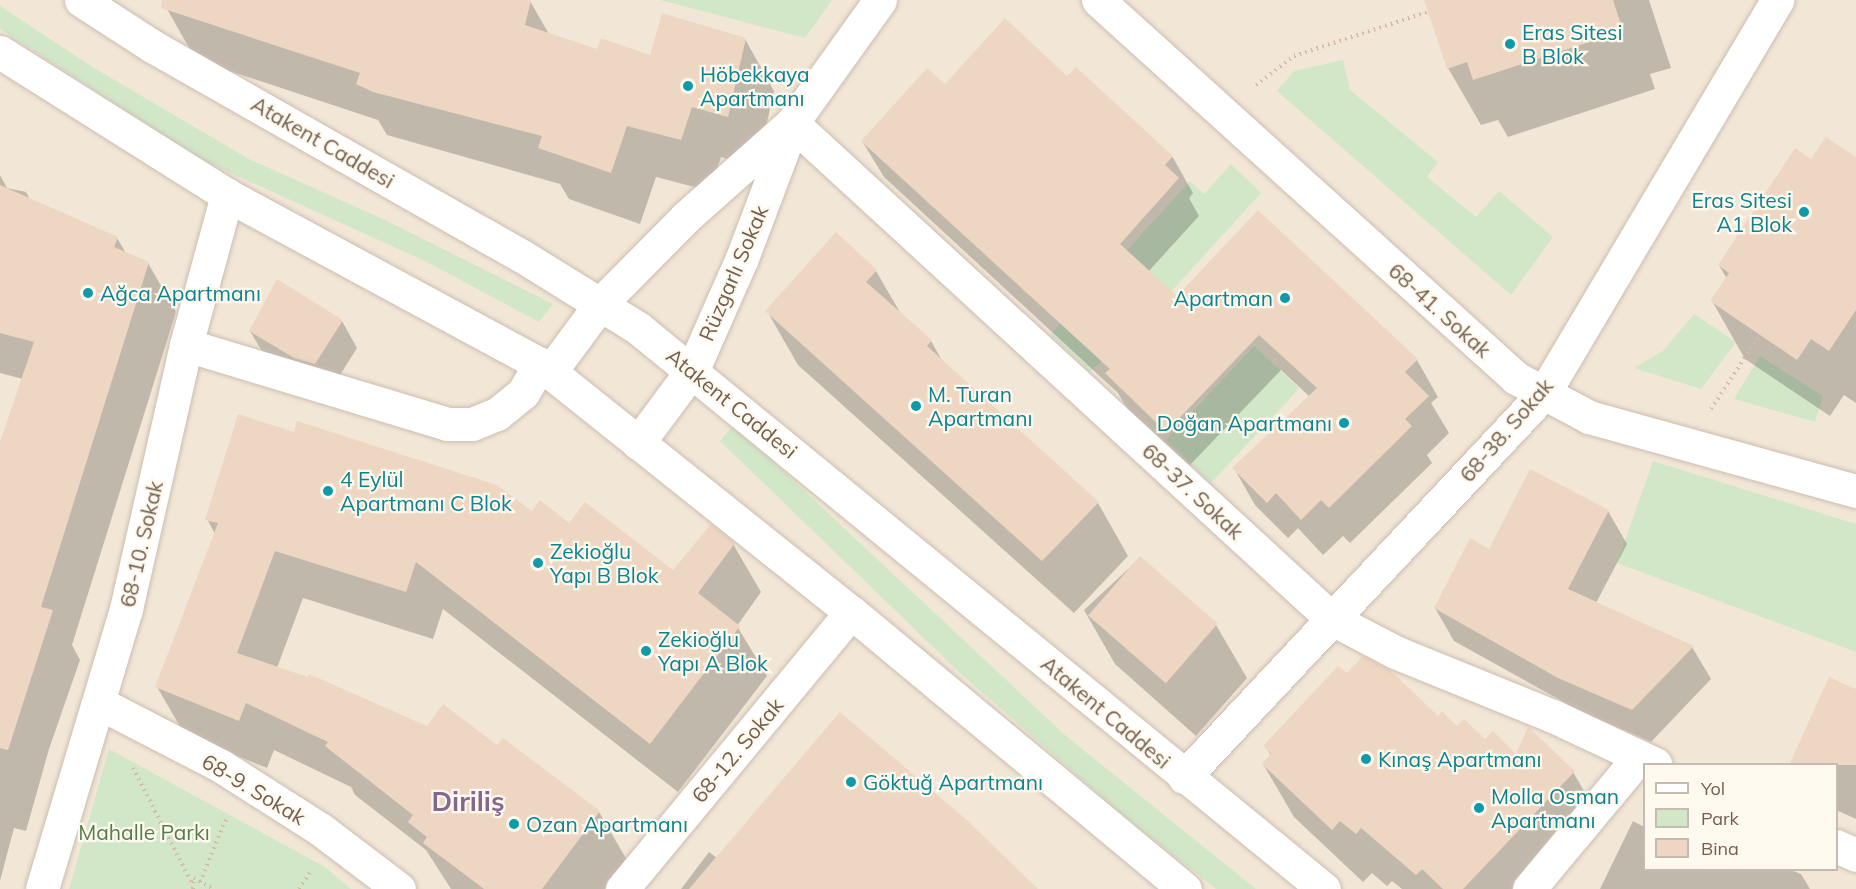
<!DOCTYPE html>
<meta charset="utf-8">
<style>
body{margin:0}
#map{position:relative;width:1856px;height:889px;overflow:hidden;background:#fbf5e8;font-family:Mulish,sans-serif}
div>[style]{position:absolute}
.residential>*{inset:0;background:#f2e7d7}
.green>*{inset:0;background:#d2e7c8;transform-origin:0 0}
.shadow>*{inset:0;background:#0003}
.building>*{inset:0;background:#eed7c2;transform-origin:0 0}
.path>*{height:4px;margin-top:-2px;transform-origin:0;background:repeating-linear-gradient(90deg,#d3baa5 0 1.5px,transparent 0 6px)}
.roads{filter:drop-shadow(0 0 2px #ccbdaf) drop-shadow(0 0 2px #ccbdaf)}
.minor>*{height:33px;margin:-16.5px;padding:0 16.5px;transform-origin:16.5px;border-radius:16.5px;background:#fff}
.dots>*{width:16px;height:16px;translate:-50% -50%;box-sizing:border-box;border:3px solid #fef9ee;border-radius:50%}
span{translate:-50% -50%;white-space:nowrap;text-align:center;line-height:1.15;-webkit-text-stroke:4.5px #fef9ee;paint-order:stroke}
.culture-label{font-size:21px;color:#0d838f}
.left{translate:0 -50%;text-align:left}
.right{translate:-100% -50%;text-align:right}
.street-label{font-size:21px;color:#735e4e}
.park-label{font-size:21px;color:#557d4a}
.district-label{font-size:27px;color:#84668e;font-weight:700}
.legend{position:absolute;left:1643px;top:763px;width:195px;height:108px;box-sizing:border-box;background:#fef9ee;border:2px solid #c6bbae;margin:0;padding:8px 10px;list-style:none;font-size:18px;color:#735e4e}
.legend li{display:flex;align-items:center;gap:12px;height:30px}
.legend b{width:30px;border:2px solid #c6bbae}
</style>
<div id="map">
<div class="residential">
<div style="clip-path:polygon(evenodd,0 0,1856px 0,1856px 889px,0 889px,0 0,1644px 764px,1836px 764px,1836px 870px,1644px 870px,1644px 764px)"></div>
</div>
<div class="green">
<div style="clip-path:polygon(660px 0,832px 0,805px 38px)"></div>
<div style="clip-path:polygon(0 6px,94px 68px,249px 159px,385px 220px,553px 304px,539px 322px,427px 262px,200px 159px,0 29px)"></div>
<div style="clip-path:polygon(1343px 60px,1350px 90px,1438px 162px,1427px 177px,1476px 217px,1499px 191px,1553px 237px,1511px 295px,1277px 91px,1294px 71px)"></div>
<div style="clip-path:polygon(1231px 164px,1261px 193px,1148px 317px,1090px 372px,1050px 335px,1190px 181px,1204px 194px)"></div>
<div style="clip-path:polygon(1694px 314px,1736px 342px,1701px 389px,1634px 368px,1663px 351px)"></div>
<div style="left:1254px;top:346px;width:62px;height:130px;rotate:43deg"></div>
<div style="clip-path:polygon(1760px 356px,1823px 396px,1815px 422px,1734px 399px)"></div>
<div style="clip-path:polygon(734px 425px,1066px 736px,1256px 889px,1216px 889px,1124px 816px,960px 673px,720px 441px)"></div>
<div style="clip-path:polygon(1653px 461px,1856px 524px,1856px 652px,1617px 563px)"></div>
<div style="clip-path:polygon(109px 749px,325px 867px,351px 889px,69px 889px)"></div>
</div>
<div class="shadow">
<div style="clip-path:polygon(170px 0,525px 0,530px 1px,549px 34px,598px 51px,651px 57px,745px 39px,774px 91px,757px 167px,721px 157px,710px 191px,656px 177px,640px 224px,569px 199px,560px 184px,387px 135px,378px 120px,196px 60px,167px 9px)"></div>
<div style="clip-path:polygon(1426px 0,1649px 0,1671px 68px,1650px 74px,1655px 89px,1508px 137px,1498px 120px,1481px 125px,1448px 68px)"></div>
<div style="clip-path:polygon(1067px 78px,1172px 156px,1193px 193px,1189px 198px,1199px 216px,1148px 272px,1178px 298px,1417px 360px,1438px 397px,1431px 403px,1449px 433px,1427px 455px,1432px 463px,1350px 543px,1343px 536px,1323px 555px,1298px 528px,1288px 538px,1255px 505px,1234px 468px,1310px 397px,1281px 370px,1188px 467px,1128px 410px,1118px 393px,884px 177px,862px 141px,945px 86px)"></div>
<div style="clip-path:polygon(1856px 159px,1856px 403px,1844px 395px,1830px 416px,1745px 359px,1712px 301px,1727px 279px,1719px 265px,1811px 161px)"></div>
<div style="clip-path:polygon(0 175px,7px 188px,26px 192px,31px 201px,117px 238px,127px 255px,148px 263px,176px 312px,72px 645px,80px 660px,49px 749px,26px 831px,14px 828px,0 881px,0 446px,23px 379px,0 373px)"></div>
<div style="clip-path:polygon(876px 271px,901px 314px,931px 341px,944px 364px,1098px 503px,1128px 556px,1074px 613px,798px 365px,767px 311px)"></div>
<div style="clip-path:polygon(342px 321px,357px 348px,330px 391px,266px 358px,250px 331px)"></div>
<div style="clip-path:polygon(1608px 511px,1627px 544px,1596px 603px,1692px 647px,1711px 679px,1651px 742px,1578px 710px,1454px 641px,1435px 608px,1490px 551px)"></div>
<div style="clip-path:polygon(532px 513px,570px 525px,673px 572px,733px 544px,761px 592px,737px 626px,767px 676px,678px 792px,443px 609px,433px 639px,303px 598px,277px 668px,427px 728px,497px 748px,599px 812px,627px 860px,605px 889px,451px 889px,426px 850px,355px 795px,351px 787px,274px 750px,267px 768px,185px 735px,157px 687px,215px 534px,207px 519px)"></div>
<div style="clip-path:polygon(1140px 558px,1216px 625px,1247px 678px,1196px 736px,1115px 664px,1084px 610px)"></div>
<div style="clip-path:polygon(1347px 675px,1517px 757px,1573px 772px,1604px 825px,1544px 889px,1402px 889px,1392px 881px,1387px 886px,1372px 873px,1363px 882px,1294px 817px,1263px 764px,1271px 756px,1265px 746px)"></div>
<div style="clip-path:polygon(1856px 691px,1856px 819px,1836px 810px,1836px 764px)"></div>
<div style="clip-path:polygon(1633px 821px,1644px 827px,1644px 870px,1791px 870px,1801px 874px,1810px 889px,1600px 889px)"></div>
<div style="clip-path:polygon(709px 852px,717px 858px,1037px 889px,681px 889px)"></div>
</div>
<div class="building">
<div style="clip-path:polygon(162px 0,531px 0,525px 25px,597px 49px,601px 38px,650px 55px,662px 13px,746px 38px,728px 117px,692px 107px,681px 140px,627px 126px,611px 173px,538px 148px,542px 136px,373px 92px,356px 84px,360px 73px,161px 8px)"></div>
<div style="clip-path:polygon(1424px 0,1613px 0,1623px 31px,1473px 80px,1467px 62px,1447px 69px)"></div>
<div style="clip-path:polygon(1005px 18px,1067px 76px,1076px 67px,1173px 156px,1165px 165px,1179px 178px,1120px 244px,1177px 296px,1258px 210px,1418px 359px,1405px 372px,1429px 396px,1405px 419px,1412px 426px,1329px 508px,1321px 500px,1301px 520px,1276px 493px,1267px 503px,1232px 468px,1317px 388px,1259px 335px,1166px 432px,1105px 373px,1110px 369px,861px 141px,927px 68px,945px 84px)"></div>
<div style="clip-path:polygon(1826px 137px,1856px 157px,1856px 310px,1829px 351px,1811px 339px,1797px 360px,1710px 301px,1729px 273px,1718px 265px,1795px 148px,1811px 159px)"></div>
<div style="clip-path:polygon(0 185px,118px 237px,114px 247px,149px 262px,41px 607px,53px 610px,8px 750px,0 748px,0 442px,34px 342px,0 333px)"></div>
<div style="clip-path:polygon(836px 232px,877px 270px,866px 282px,932px 340px,927px 346px,1099px 502px,1042px 561px,765px 311px)"></div>
<div style="clip-path:polygon(277px 279px,343px 320px,315px 364px,294px 358px,249px 331px)"></div>
<div style="clip-path:polygon(238px 414px,294px 432px,297px 421px,497px 485px,532px 511px,540px 500px,569px 523px,585px 502px,673px 570px,711px 524px,735px 543px,698px 593px,740px 626px,650px 744px,416px 562px,406px 592px,275px 551px,237px 653px,308px 677px,309px 674px,427px 726px,443px 704px,497px 745px,503px 738px,600px 811px,542px 889px,484px 889px,423px 843px,427px 837px,408px 822px,413px 815px,325px 746px,328px 742px,246px 703px,239px 721px,155px 687px,218px 523px,205px 520px)"></div>
<div style="clip-path:polygon(1530px 469px,1609px 510px,1568px 589px,1694px 646px,1632px 710px,1558px 678px,1434px 608px,1470px 538px,1489px 549px)"></div>
<div style="left:1140px;top:556px;width:103px;height:79px;rotate:41deg"></div>
<div style="clip-path:polygon(1363px 656px,1390px 670px,1438px 716px,1442px 711px,1457px 726px,1464px 719px,1485px 739px,1493px 731px,1516px 754px,1528px 727px,1575px 771px,1463px 889px,1443px 889px,1422px 869px,1416px 875px,1361px 828px,1356px 834px,1340px 821px,1332px 830px,1262px 764px,1271px 754px,1263px 746px,1338px 666px,1347px 673px)"></div>
<div style="clip-path:polygon(1829px 677px,1856px 689px,1856px 765px,1789px 765px)"></div>
<div style="clip-path:polygon(840px 712px,968px 821px,1038px 889px,689px 889px)"></div>
</div>
<div class="path">
<div style="left:1256px;top:85px;width:48px;rotate:-37.3deg"></div>
<div style="left:1294px;top:56px;width:141px;rotate:-18.2deg"></div>
<div style="left:1711px;top:409px;width:90px;rotate:-56.8deg"></div>
<div style="left:133px;top:768px;width:132px;rotate:63deg"></div>
<div style="left:200px;top:882px;width:68px;rotate:-67.6deg"></div>
<div style="left:193px;top:889px;width:11px;rotate:-85deg"></div>
<div style="left:194px;top:878px;width:22px;rotate:30deg"></div>
<div style="left:299px;top:889px;width:20px;rotate:-57deg"></div>
</div>
<div class="roads">
<div class="minor">
<div style="left:81px;top:0;width:85px;rotate:32.9deg"></div>
<div style="left:152px;top:46px;width:425px;rotate:29.6deg"></div>
<div style="left:522px;top:256px;width:137px;rotate:31.8deg"></div>
<div style="left:638px;top:328px;width:886px;rotate:39.28deg"></div>
<div style="left:1098px;top:0;width:564px;rotate:42.12deg"></div>
<div style="left:1516px;top:378px;width:83px;rotate:28.1deg"></div>
<div style="left:1589px;top:417px;width:277px;rotate:15.5deg"></div>
<div style="left:0;top:52px;width:268px;rotate:32.2deg"></div>
<div style="left:227px;top:195px;width:356px;rotate:28.4deg"></div>
<div style="left:540px;top:364px;width:398px;rotate:38.6deg"></div>
<div style="left:851px;top:612px;width:434px;rotate:39.7deg"></div>
<div style="left:792px;top:123px;width:733px;rotate:42.57deg"></div>
<div style="left:1332px;top:619px;width:71px;rotate:27.6deg"></div>
<div style="left:1395px;top:652px;width:170px;rotate:22.1deg"></div>
<div style="left:1553px;top:716px;width:113px;rotate:25.2deg"></div>
<div style="left:186px;top:345px;width:273px;rotate:16.8deg"></div>
<div style="left:447px;top:424px;width:25px"></div>
<div style="left:472px;top:424px;width:27px;rotate:-22deg"></div>
<div style="left:497px;top:414px;width:33px;rotate:-39deg"></div>
<div style="left:523px;top:393px;width:34px;rotate:-60deg"></div>
<div style="left:550px;top:372px;width:86px;rotate:-53.5deg"></div>
<div style="left:601px;top:303px;width:121px;rotate:-45.3deg"></div>
<div style="left:686px;top:217px;width:142px;rotate:-41.6deg"></div>
<div style="left:792px;top:123px;width:151px;rotate:-54.4deg"></div>
<div style="left:638px;top:443px;width:92px;rotate:-53.4deg"></div>
<div style="left:693px;top:369px;width:121px;rotate:-66.2deg"></div>
<div style="left:742px;top:258px;width:139px;rotate:-69.3deg"></div>
<div style="left:99px;top:703px;width:137px;rotate:27.3deg"></div>
<div style="left:221px;top:766px;width:117px;rotate:32.5deg"></div>
<div style="left:320px;top:829px;width:99px;rotate:37.2deg"></div>
<div style="left:1184px;top:777px;width:526px;rotate:-46.85deg"></div>
<div style="left:1544px;top:393px;width:457px;rotate:-59.3deg"></div>
<div style="left:1836px;top:846px;width:22px;rotate:24deg"></div>
<div style="left:42px;top:889px;width:292px;rotate:-73.3deg"></div>
<div style="left:126px;top:609px;width:271px;rotate:-77.2deg"></div>
<div style="left:186px;top:345px;width:156px;rotate:-74.7deg"></div>
<div style="left:622px;top:889px;width:359px;rotate:-50.4deg"></div>
<div style="left:1529px;top:889px;width:172px;rotate:-50.2deg"></div>
</div>
</div>
<div class="dots">
<div style="left:1510px;top:44px;background:#0f9aa8"></div>
<div style="left:688px;top:86px;background:#0f9aa8"></div>
<div style="left:1804px;top:212px;background:#0f9aa8"></div>
<div style="left:88px;top:293px;background:#0f9aa8"></div>
<div style="left:1285px;top:298px;background:#0f9aa8"></div>
<div style="left:916px;top:406px;background:#0f9aa8"></div>
<div style="left:1344px;top:423px;background:#0f9aa8"></div>
<div style="left:328px;top:491px;background:#0f9aa8"></div>
<div style="left:538px;top:563px;background:#0f9aa8"></div>
<div style="left:646px;top:651px;background:#0f9aa8"></div>
<div style="left:1366px;top:759px;background:#0f9aa8"></div>
<div style="left:851px;top:782px;background:#0f9aa8"></div>
<div style="left:1479px;top:808px;background:#0f9aa8"></div>
<div style="left:514px;top:824px;background:#0f9aa8"></div>
</div>
<div class="culture-label">
<span class="left" style="left:1522px;top:44px">Eras Sitesi<br>B Blok</span>
<span class="left" style="left:700px;top:86px">Höbekkaya<br>Apartmanı</span>
<span class="right" style="left:1792px;top:212px">Eras Sitesi<br>A1 Blok</span>
<span class="left" style="left:100px;top:293px">Ağca Apartmanı</span>
<span class="right" style="left:1273px;top:298px">Apartman</span>
<span class="left" style="left:928px;top:406px">M. Turan<br>Apartmanı</span>
<span class="right" style="left:1332px;top:423px">Doğan Apartmanı</span>
<span class="left" style="left:340px;top:491px">4 Eylül<br>Apartmanı C Blok</span>
<span class="left" style="left:550px;top:563px">Zekioğlu<br>Yapı B Blok</span>
<span class="left" style="left:658px;top:651px">Zekioğlu<br>Yapı A Blok</span>
<span class="left" style="left:1378px;top:759px">Kınaş Apartmanı</span>
<span class="left" style="left:863px;top:782px">Göktuğ Apartmanı</span>
<span class="left" style="left:1491px;top:808px">Molla Osman<br>Apartmanı</span>
<span class="left" style="left:526px;top:824px">Ozan Apartmanı</span>
</div>
<div class="street-label">
<span style="left:323px;top:142px;rotate:30deg">Atakent Caddesi</span>
<span style="left:733px;top:273px;rotate:-67deg">Rüzgarlı Sokak</span>
<span style="left:1440px;top:310px;rotate:42deg">68-41. Sokak</span>
<span style="left:732px;top:403px;rotate:39deg">Atakent Caddesi</span>
<span style="left:1506px;top:430px;rotate:-49deg">68-38. Sokak</span>
<span style="left:1193px;top:491px;rotate:43deg">68-37. Sokak</span>
<span style="left:141px;top:544px;rotate:-77deg">68-10. Sokak</span>
<span style="left:1106px;top:712px;rotate:40deg">Atakent Caddesi</span>
<span style="left:737px;top:750px;rotate:-50deg">68-12. Sokak</span>
<span style="left:254px;top:789px;rotate:31deg">68-9. Sokak</span>
</div>
<div class="park-label">
<span style="left:144px;top:832px">Mahalle Parkı</span>
</div>
<div class="district-label">
<span style="left:468px;top:802px">Diriliş</span>
</div>
<ul class="legend">
<li><b style="height:8px;background:#fff"></b>Yol</li>
<li><b style="height:16px;background:#d2e7c8"></b>Park</li>
<li><b style="height:16px;background:#eed7c2"></b>Bina</li>
</ul>
</div>
